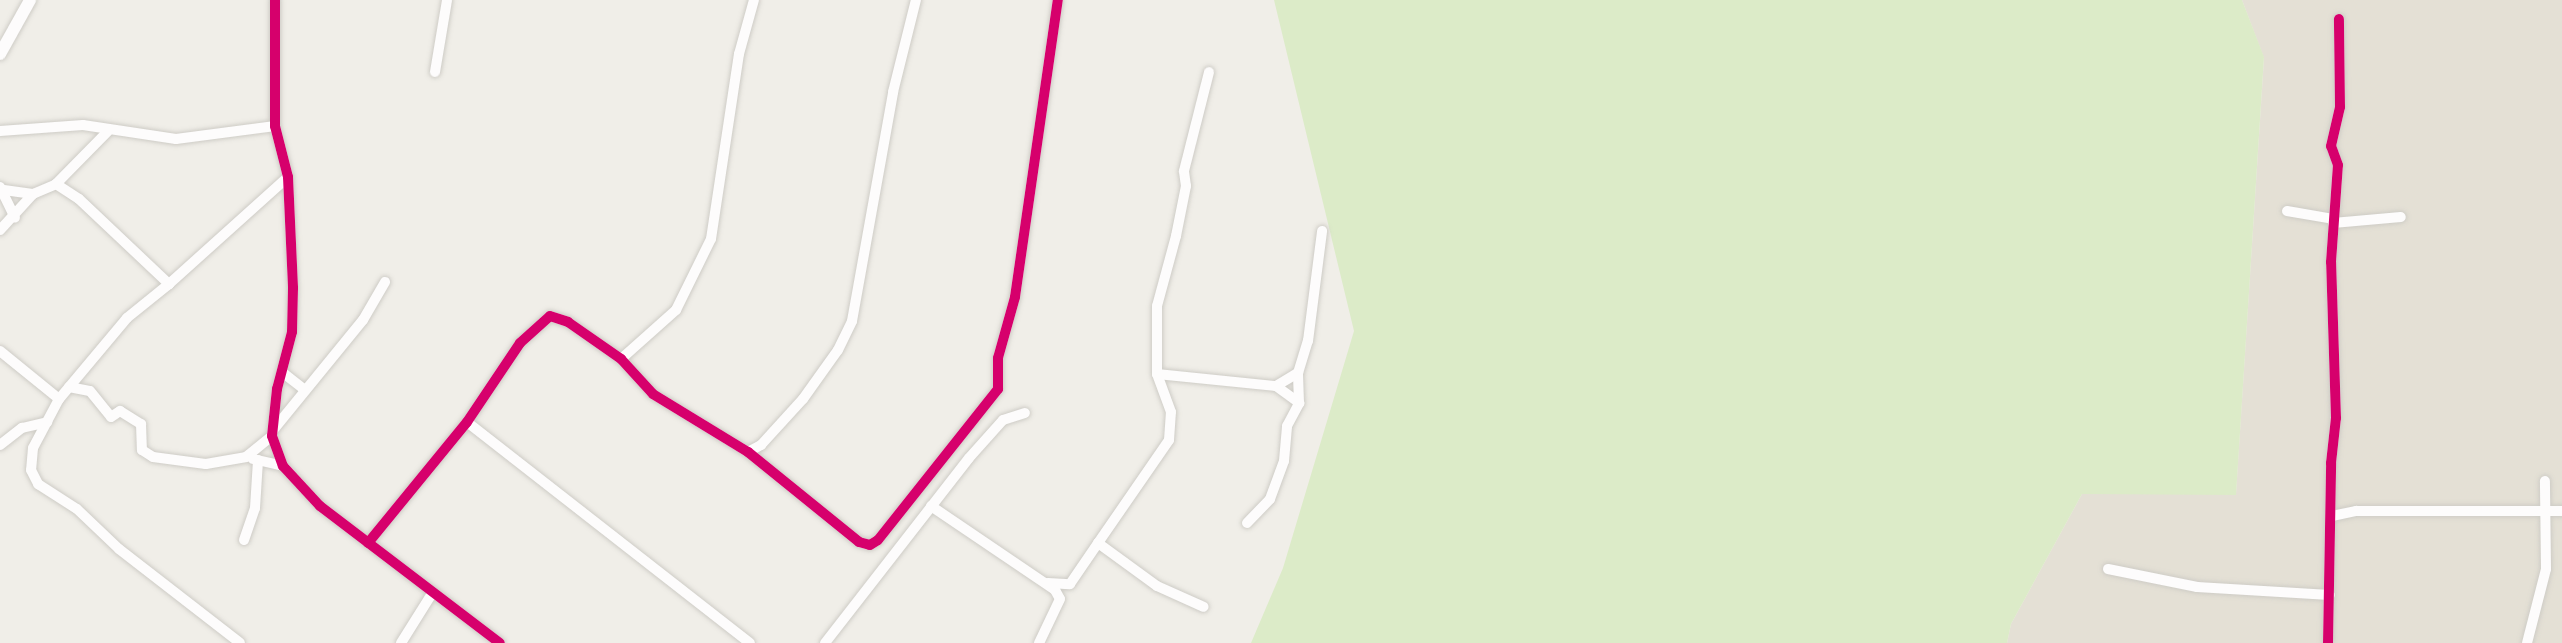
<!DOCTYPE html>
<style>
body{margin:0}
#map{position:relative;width:2562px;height:643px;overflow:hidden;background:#f0eee8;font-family:Raleway,sans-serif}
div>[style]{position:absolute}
.residential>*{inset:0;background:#e4e0d5}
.green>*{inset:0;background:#dcebc8}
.roads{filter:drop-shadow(0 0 2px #ceccc6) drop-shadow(0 0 2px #ceccc6)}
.minor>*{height:10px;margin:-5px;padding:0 5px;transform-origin:5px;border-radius:5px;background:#fdfcfc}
.tertiary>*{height:12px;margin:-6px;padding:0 6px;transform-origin:6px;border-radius:6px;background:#fdfcfc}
.cycleway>*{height:10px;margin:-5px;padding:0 5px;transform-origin:5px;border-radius:5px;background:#d6006c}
span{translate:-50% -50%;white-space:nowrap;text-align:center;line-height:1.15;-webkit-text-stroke:5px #fff;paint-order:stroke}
</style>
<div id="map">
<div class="residential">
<div style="clip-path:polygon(2242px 0,2562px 0,2562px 643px,2007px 643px,2011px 624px,2082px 494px,2236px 494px,2264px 58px)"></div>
</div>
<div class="green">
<div style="clip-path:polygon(1274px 0,2242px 0,2264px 57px,2236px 495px,2082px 494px,2011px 624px,2007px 643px,1251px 643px,1283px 568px,1354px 331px)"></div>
</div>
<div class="roads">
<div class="minor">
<div style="left:275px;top:0;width:126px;rotate:90deg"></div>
<div style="left:275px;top:126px;width:53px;rotate:75.7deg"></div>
<div style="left:288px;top:177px;width:111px;rotate:87.4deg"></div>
<div style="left:293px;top:288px;width:44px;rotate:91.3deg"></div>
<div style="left:292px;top:332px;width:59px;rotate:104.7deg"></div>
<div style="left:277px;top:389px;width:47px;rotate:96.1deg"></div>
<div style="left:272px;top:436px;width:32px;rotate:70deg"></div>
<div style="left:283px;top:466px;width:54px;rotate:47.2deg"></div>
<div style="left:320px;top:506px;width:226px;rotate:37.3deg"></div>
<div style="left:435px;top:72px;width:73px;rotate:-80.5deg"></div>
<div style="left:0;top:131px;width:83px;rotate:-4.1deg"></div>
<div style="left:83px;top:125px;width:94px;rotate:8.6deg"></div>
<div style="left:176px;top:139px;width:100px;rotate:-7.5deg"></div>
<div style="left:56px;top:184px;width:27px;rotate:33deg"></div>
<div style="left:79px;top:199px;width:124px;rotate:43.4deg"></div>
<div style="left:169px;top:284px;width:160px;rotate:-42deg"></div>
<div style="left:0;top:187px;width:34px;rotate:64deg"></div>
<div style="left:4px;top:190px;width:29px;rotate:8deg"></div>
<div style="left:33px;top:194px;width:25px;rotate:-23deg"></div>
<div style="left:56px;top:184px;width:74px;rotate:-45.5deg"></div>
<div style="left:2287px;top:211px;width:48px;rotate:9.7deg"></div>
<div style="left:2333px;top:223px;width:68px;rotate:-5deg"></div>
<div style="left:0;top:230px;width:49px;rotate:-47.5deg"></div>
<div style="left:169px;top:284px;width:54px;rotate:141deg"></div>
<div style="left:127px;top:318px;width:106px;rotate:130deg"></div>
<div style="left:59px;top:399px;width:55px;rotate:118deg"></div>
<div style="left:33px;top:448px;width:22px;rotate:95deg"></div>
<div style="left:31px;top:470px;width:16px;rotate:63deg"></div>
<div style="left:38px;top:484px;width:46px;rotate:32.7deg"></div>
<div style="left:77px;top:509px;width:58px;rotate:43.6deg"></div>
<div style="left:119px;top:549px;width:153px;rotate:37.8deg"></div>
<div style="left:0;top:351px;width:76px;rotate:39.1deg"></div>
<div style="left:621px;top:359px;width:74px;rotate:-41.7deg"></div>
<div style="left:676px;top:310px;width:79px;rotate:-63.8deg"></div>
<div style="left:711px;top:239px;width:187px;rotate:-81.4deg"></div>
<div style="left:739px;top:54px;width:56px;rotate:-74.5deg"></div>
<div style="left:282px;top:372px;width:29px;rotate:38deg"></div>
<div style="left:1157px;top:374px;width:120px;rotate:5.8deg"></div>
<div style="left:1276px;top:386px;width:26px;rotate:-31deg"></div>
<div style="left:1298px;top:373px;width:34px;rotate:-73deg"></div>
<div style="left:1308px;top:341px;width:111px;rotate:-82.7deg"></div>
<div style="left:1276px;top:386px;width:29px;rotate:36deg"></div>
<div style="left:69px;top:387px;width:21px;rotate:11deg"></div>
<div style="left:90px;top:391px;width:33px;rotate:51deg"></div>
<div style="left:111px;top:417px;width:11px;rotate:-34deg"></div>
<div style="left:120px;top:411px;width:25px;rotate:32deg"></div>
<div style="left:141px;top:424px;width:26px;rotate:88deg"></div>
<div style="left:142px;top:450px;width:13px;rotate:32deg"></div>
<div style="left:153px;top:457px;width:53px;rotate:7.5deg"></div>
<div style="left:206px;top:464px;width:41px;rotate:-9.9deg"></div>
<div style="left:246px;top:457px;width:33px;rotate:-39deg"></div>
<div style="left:467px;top:422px;width:359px;rotate:38deg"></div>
<div style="left:274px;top:429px;width:141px;rotate:-50.8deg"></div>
<div style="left:363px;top:320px;width:44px;rotate:-59.9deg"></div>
<div style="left:0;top:445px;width:28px;rotate:-38deg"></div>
<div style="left:22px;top:428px;width:26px;rotate:-13deg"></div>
<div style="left:748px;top:452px;width:15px;rotate:-28deg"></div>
<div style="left:761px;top:445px;width:62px;rotate:-47.6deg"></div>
<div style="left:803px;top:399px;width:60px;rotate:-54.5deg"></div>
<div style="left:838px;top:350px;width:32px;rotate:-64deg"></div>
<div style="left:852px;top:321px;width:233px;rotate:-79.8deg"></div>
<div style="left:893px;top:92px;width:95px;rotate:-76deg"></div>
<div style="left:253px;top:459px;width:31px;rotate:13deg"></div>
<div style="left:931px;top:506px;width:150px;rotate:34.1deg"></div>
<div style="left:1055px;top:590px;width:10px;rotate:61deg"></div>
<div style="left:1060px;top:599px;width:49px;rotate:115.5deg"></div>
<div style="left:2332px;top:516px;width:25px;rotate:-12deg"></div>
<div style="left:2356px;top:511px;width:206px"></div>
<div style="left:1247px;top:523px;width:33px;rotate:-46deg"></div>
<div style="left:1270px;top:499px;width:40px;rotate:-69.8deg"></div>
<div style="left:1284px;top:461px;width:35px;rotate:-85deg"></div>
<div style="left:1287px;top:426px;width:26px;rotate:-62deg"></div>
<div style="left:1299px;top:403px;width:30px;rotate:-92deg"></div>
<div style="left:244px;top:540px;width:34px;rotate:-71deg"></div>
<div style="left:255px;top:508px;width:48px;rotate:-86.4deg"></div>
<div style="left:368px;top:543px;width:156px;rotate:-50.7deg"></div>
<div style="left:467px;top:422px;width:95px;rotate:-56.1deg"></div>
<div style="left:520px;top:343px;width:40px;rotate:-42deg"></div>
<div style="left:550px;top:316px;width:19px;rotate:18deg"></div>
<div style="left:568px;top:322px;width:65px;rotate:34.9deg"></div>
<div style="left:621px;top:359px;width:47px;rotate:47.6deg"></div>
<div style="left:653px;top:394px;width:111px;rotate:31.4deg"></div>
<div style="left:748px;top:452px;width:143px;rotate:39deg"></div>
<div style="left:859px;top:542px;width:11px;rotate:15deg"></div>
<div style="left:870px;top:545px;width:9px;rotate:-32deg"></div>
<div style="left:878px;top:540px;width:193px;rotate:-51.5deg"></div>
<div style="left:998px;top:389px;width:31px;rotate:-90deg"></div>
<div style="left:998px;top:358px;width:63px;rotate:-74.4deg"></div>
<div style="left:1015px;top:297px;width:300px;rotate:-81.8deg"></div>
<div style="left:1098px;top:543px;width:125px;rotate:-55.4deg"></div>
<div style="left:1169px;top:440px;width:28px;rotate:-86deg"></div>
<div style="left:1171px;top:412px;width:40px;rotate:-110.2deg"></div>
<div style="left:1157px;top:374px;width:68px;rotate:-90deg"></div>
<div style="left:1157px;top:306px;width:73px;rotate:-74.8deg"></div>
<div style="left:1176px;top:236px;width:51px;rotate:-78.7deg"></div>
<div style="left:1186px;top:186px;width:15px;rotate:-98deg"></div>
<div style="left:1184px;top:171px;width:102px;rotate:-75.8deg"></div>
<div style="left:2108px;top:569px;width:91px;rotate:11.4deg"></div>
<div style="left:2197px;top:587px;width:133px;rotate:3.4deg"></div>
<div style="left:1048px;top:583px;width:22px;rotate:3deg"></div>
<div style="left:1070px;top:584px;width:50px;rotate:-55.7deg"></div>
<div style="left:1098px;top:543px;width:73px;rotate:36.1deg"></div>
<div style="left:1157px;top:586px;width:51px;rotate:24.1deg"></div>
<div style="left:401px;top:643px;width:60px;rotate:-57.9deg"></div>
<div style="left:825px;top:643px;width:234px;rotate:-52.1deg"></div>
<div style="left:969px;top:458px;width:51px;rotate:-48.2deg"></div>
<div style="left:1003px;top:420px;width:23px;rotate:-18deg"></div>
<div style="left:2328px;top:643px;width:180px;rotate:-89deg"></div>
<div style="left:2331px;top:463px;width:45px;rotate:-83.7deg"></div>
<div style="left:2336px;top:418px;width:156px;rotate:-91.8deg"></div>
<div style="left:2331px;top:262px;width:97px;rotate:-85.9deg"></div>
<div style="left:2338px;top:165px;width:20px;rotate:-110deg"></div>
<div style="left:2331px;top:146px;width:40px;rotate:-77deg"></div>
<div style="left:2340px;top:107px;width:88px;rotate:-90.7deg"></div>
<div style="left:2527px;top:643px;width:76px;rotate:-75.6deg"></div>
<div style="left:2546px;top:569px;width:88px;rotate:-90.7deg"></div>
</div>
<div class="tertiary">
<div style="left:0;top:54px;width:62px;rotate:-60.9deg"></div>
</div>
</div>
<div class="cycleway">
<div style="left:275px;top:0;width:126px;rotate:90deg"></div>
<div style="left:275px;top:126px;width:53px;rotate:75.7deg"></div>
<div style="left:288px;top:177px;width:111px;rotate:87.4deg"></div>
<div style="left:293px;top:288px;width:44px;rotate:91.3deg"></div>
<div style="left:292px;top:332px;width:59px;rotate:104.7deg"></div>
<div style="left:277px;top:389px;width:47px;rotate:96.1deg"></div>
<div style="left:272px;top:436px;width:32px;rotate:70deg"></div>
<div style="left:283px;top:466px;width:54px;rotate:47.2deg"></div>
<div style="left:320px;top:506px;width:226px;rotate:37.3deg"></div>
<div style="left:368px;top:543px;width:156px;rotate:-50.7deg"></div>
<div style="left:467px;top:422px;width:95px;rotate:-56.1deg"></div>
<div style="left:520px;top:343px;width:40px;rotate:-42deg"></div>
<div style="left:550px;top:316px;width:19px;rotate:18deg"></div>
<div style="left:568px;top:322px;width:65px;rotate:34.9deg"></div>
<div style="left:621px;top:359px;width:47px;rotate:47.6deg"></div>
<div style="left:653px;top:394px;width:111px;rotate:31.4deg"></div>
<div style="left:748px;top:452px;width:143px;rotate:39deg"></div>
<div style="left:859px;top:542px;width:11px;rotate:15deg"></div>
<div style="left:870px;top:545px;width:9px;rotate:-32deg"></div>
<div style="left:878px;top:540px;width:193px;rotate:-51.5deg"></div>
<div style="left:998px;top:389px;width:31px;rotate:-90deg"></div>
<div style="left:998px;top:358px;width:63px;rotate:-74.4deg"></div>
<div style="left:1015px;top:297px;width:300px;rotate:-81.8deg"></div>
<div style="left:2328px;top:643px;width:180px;rotate:-89deg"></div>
<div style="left:2331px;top:463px;width:45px;rotate:-83.7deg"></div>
<div style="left:2336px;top:418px;width:156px;rotate:-91.8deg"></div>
<div style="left:2331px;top:262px;width:97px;rotate:-85.9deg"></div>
<div style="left:2338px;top:165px;width:20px;rotate:-110deg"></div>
<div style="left:2331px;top:146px;width:40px;rotate:-77deg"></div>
<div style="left:2340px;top:107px;width:88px;rotate:-90.7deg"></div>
</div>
</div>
